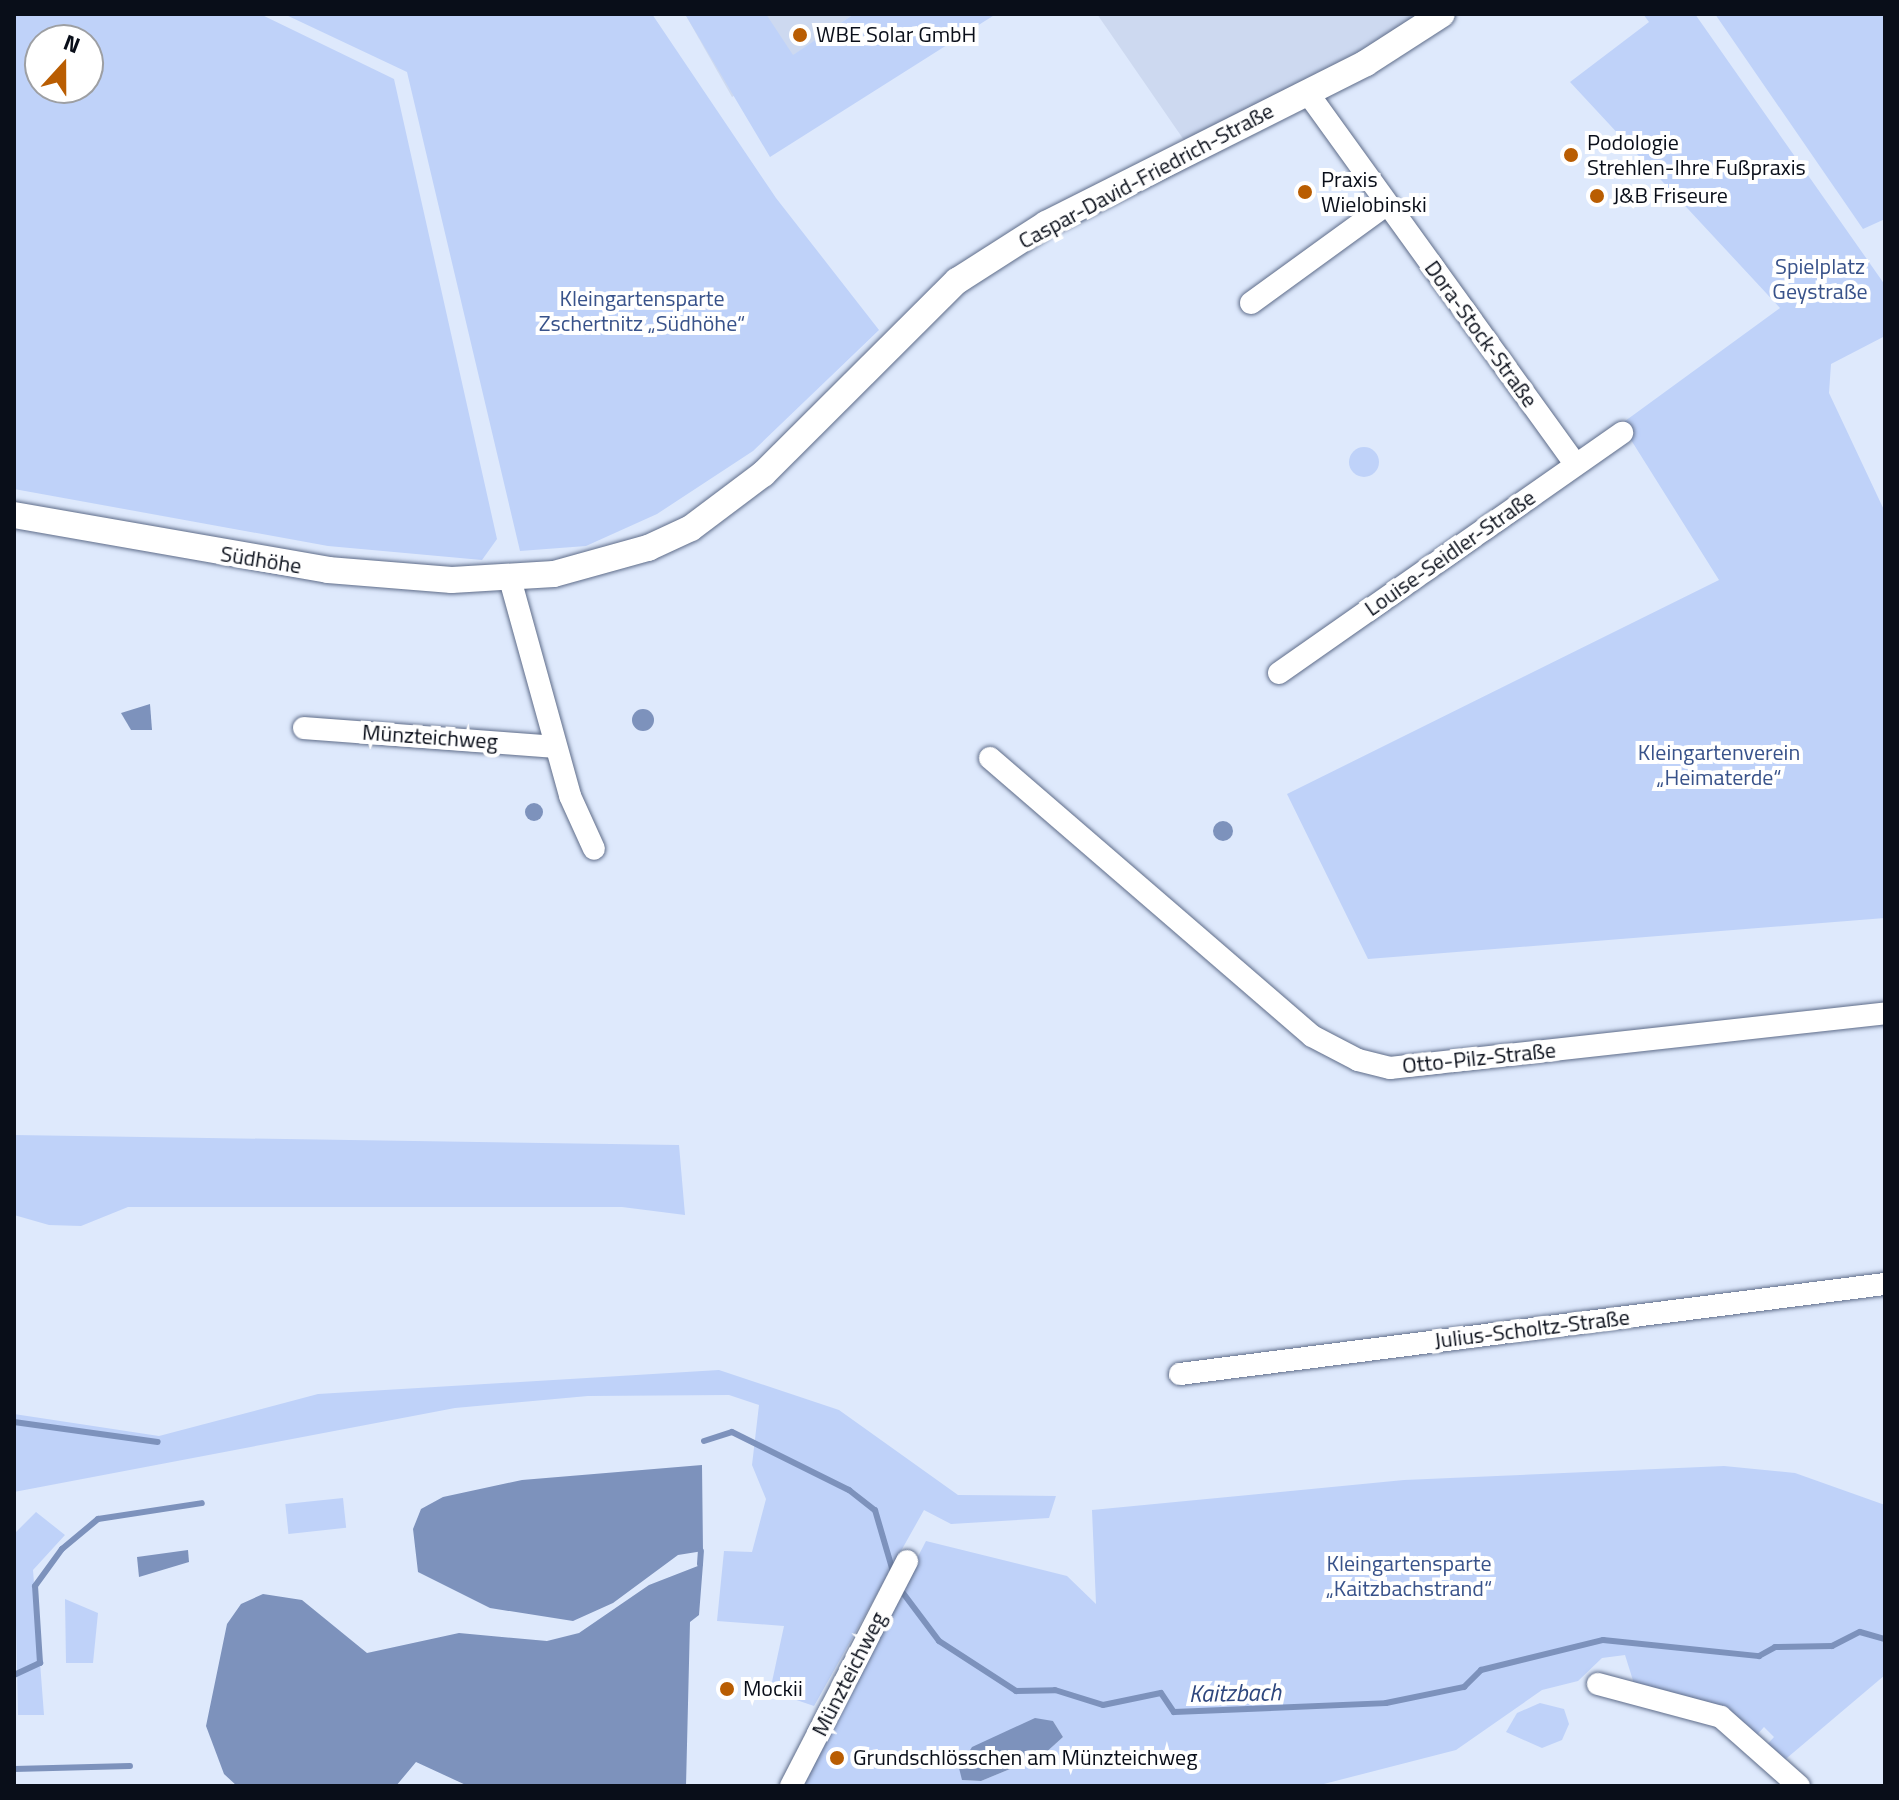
<!DOCTYPE html>
<meta charset="utf-8">
<style>
body{margin:0}
#map{position:relative;width:1899px;height:1800px;overflow:hidden;background:#dee9fc;font-family:"Titillium Web",sans-serif}
div>[style]{position:absolute}
.built>*{inset:0;background:#cdd9f0}
.green>*{inset:0;background:#bfd2f9;transform-origin:0 0}
.round{border-radius:50%}
.water>*{inset:0;background:#7d92bc}
.stream>*{height:6px;margin:-3px;padding:0 3px;transform-origin:3px;border-radius:3px;background:#7d92bc}
.roads{filter:drop-shadow(0 0 2px #5e6c89) drop-shadow(0 0 2px #5e6c89)}
.minor>*{height:22px;margin:-11px;padding:0 11px;transform-origin:11px;border-radius:11px;background:#fff}
.tertiary>*{height:26px;margin:-13px;padding:0 13px;transform-origin:13px;border-radius:13px;background:#fff}
.dots>*{width:22px;height:22px;translate:-50% -50%;box-sizing:border-box;border:4px solid #fff;border-radius:50%}
span{translate:-50% -50%;white-space:nowrap;text-align:center;line-height:1.15;-webkit-text-stroke:8px #fff;paint-order:stroke}
.poi-label{font-size:22px;color:#090e19}
.left{translate:0 -50%;text-align:left}
.street-label{font-size:22px;color:#090e19}
.park-label{font-size:22px;color:#38528a}
.water-label{font-size:24px;color:#2e477e;font-style:italic}
.frame{position:absolute;inset:0;border:16px solid #090e19;pointer-events:none}
.north{position:absolute;left:24px;top:24px;width:80px;height:80px;box-sizing:border-box;background:#fff;border:2px solid #9d9fa3;border-radius:50%;rotate:21deg;font-size:22px;font-weight:700;line-height:32px;text-align:center;color:#090e19}
.north::after{content:'';display:block;margin:auto;width:28px;height:36px;background:#b95d02;clip-path:polygon(50% 0,100% 100%,50% 72%,0 100%)}
</style>
<div id="map">
<div class="built">
<div style="clip-path:polygon(685px 14px,854px 14px,732px 97px)"></div>
<div style="clip-path:polygon(1097px 14px,1418px 14px,1346px 61px,1186px 143px)"></div>
</div>
<div class="green">
<div style="clip-path:polygon(evenodd,14px 14px,260px 14px,394px 79px,497px 539px,482px 560px,328px 546px,14px 489px,14px 14px,40px 40px,88px 40px,88px 88px,40px 88px,40px 40px)"></div>
<div style="clip-path:polygon(284px 14px,652px 14px,776px 198px,879px 330px,753px 451px,657px 514px,586px 546px,520px 551px,407px 72px)"></div>
<div style="clip-path:polygon(685px 14px,766px 14px,793px 55px,854px 14px,996px 14px,770px 157px)"></div>
<div style="clip-path:polygon(1643px 14px,1695px 14px,1885px 285px,1885px 336px,1831px 364px,1829px 393px,1885px 512px,1885px 918px,1368px 959px,1287px 794px,1719px 580px,1621px 424px,1780px 308px,1570px 82px,1649px 22px)"></div>
<div style="clip-path:polygon(1715px 14px,1885px 14px,1885px 219px,1863px 229px)"></div>
<div class="round" style="left:1349px;top:447px;width:30px;height:30px"></div>
<div style="clip-path:polygon(14px 1135px,679px 1145px,685px 1215px,622px 1207px,128px 1207px,81px 1226px,49px 1225px,14px 1215px)"></div>
<div style="clip-path:polygon(719px 1370px,839px 1410px,958px 1495px,1056px 1496px,1049px 1518px,951px 1524px,924px 1510px,814px 1706px,770px 1691px,784px 1626px,717px 1621px,724px 1551px,752px 1552px,766px 1499px,752px 1465px,759px 1405px,729px 1395px,588px 1396px,455px 1408px,14px 1492px,14px 1414px,159px 1436px,318px 1394px)"></div>
<div style="clip-path:polygon(evenodd,1724px 1466px,1795px 1473px,1885px 1505px,1885px 1675px,1781px 1763px,1764px 1748px,1774px 1737px,1764px 1727px,1753px 1739px,1636px 1690px,1625px 1655px,1602px 1658px,1578px 1681px,1542px 1690px,1456px 1750px,1316px 1786px,799px 1786px,926px 1541px,1067px 1576px,1096px 1604px,1092px 1510px,1404px 1480px,1724px 1466px,1053px 1721px,1063px 1737px,1042px 1756px,981px 1781px,962px 1780px,1053px 1721px)"></div>
<div style="left:343px;top:1498px;width:30px;height:58px;rotate:84deg"></div>
<div style="clip-path:polygon(36px 1512px,65px 1535px,33px 1570px,44px 1715px,18px 1715px,14px 1534px)"></div>
<div style="clip-path:polygon(65px 1599px,98px 1613px,93px 1663px,66px 1663px)"></div>
<div style="clip-path:polygon(1540px 1703px,1564px 1709px,1569px 1724px,1562px 1740px,1542px 1748px,1506px 1732px,1517px 1713px)"></div>
</div>
<div class="water">
<div style="clip-path:polygon(150px 704px,152px 730px,131px 730px,121px 713px)"></div>
<div class="round" style="left:632px;top:709px;width:22px;height:22px"></div>
<div class="round" style="left:525px;top:803px;width:18px;height:18px"></div>
<div class="round" style="left:1213px;top:821px;width:20px;height:20px"></div>
<div style="clip-path:polygon(702px 1465px,703px 1551px,678px 1555px,613px 1603px,573px 1621px,490px 1608px,418px 1572px,413px 1529px,421px 1509px,443px 1497px,522px 1480px)"></div>
<div style="clip-path:polygon(188px 1550px,189px 1562px,139px 1577px,137px 1557px)"></div>
<div style="clip-path:polygon(703px 1564px,699px 1615px,690px 1622px,686px 1786px,468px 1786px,416px 1762px,396px 1786px,237px 1786px,224px 1774px,206px 1726px,227px 1624px,241px 1604px,263px 1594px,302px 1600px,367px 1653px,459px 1633px,547px 1641px,579px 1633px,649px 1585px)"></div>
<div style="clip-path:polygon(1035px 1718px,1053px 1721px,1063px 1737px,1042px 1756px,981px 1781px,962px 1780px,959px 1768px,972px 1747px)"></div>
</div>
<div class="stream">
<div style="left:14px;top:1422px;width:145px;rotate:7.9deg"></div>
<div style="left:704px;top:1441px;width:29px;rotate:-18deg"></div>
<div style="left:732px;top:1432px;width:131px;rotate:26.4deg"></div>
<div style="left:849px;top:1490px;width:33px;rotate:38deg"></div>
<div style="left:875px;top:1510px;width:68px;rotate:73.7deg"></div>
<div style="left:700px;top:1564px;width:13px;rotate:-86deg"></div>
<div style="left:900px;top:1589px;width:65px;rotate:53.1deg"></div>
<div style="left:939px;top:1641px;width:92px;rotate:33deg"></div>
<div style="left:1016px;top:1691px;width:39px;rotate:-1deg"></div>
<div style="left:1055px;top:1690px;width:50px;rotate:17.4deg"></div>
<div style="left:1103px;top:1705px;width:59px;rotate:-11.7deg"></div>
<div style="left:1161px;top:1693px;width:23px;rotate:56deg"></div>
<div style="left:1174px;top:1712px;width:212px;rotate:-2.4deg"></div>
<div style="left:1386px;top:1703px;width:80px;rotate:-11.6deg"></div>
<div style="left:1464px;top:1687px;width:24px;rotate:-45deg"></div>
<div style="left:1481px;top:1670px;width:126px;rotate:-13.8deg"></div>
<div style="left:1603px;top:1640px;width:157px;rotate:5.9deg"></div>
<div style="left:1759px;top:1656px;width:18px;rotate:-29deg"></div>
<div style="left:1775px;top:1647px;width:57px;rotate:-1deg"></div>
<div style="left:1832px;top:1646px;width:31px;rotate:-27deg"></div>
<div style="left:1860px;top:1632px;width:26px;rotate:16deg"></div>
<div style="left:14px;top:1675px;width:29px;rotate:-25deg"></div>
<div style="left:40px;top:1663px;width:77px;rotate:-93.7deg"></div>
<div style="left:35px;top:1586px;width:46px;rotate:-53.9deg"></div>
<div style="left:62px;top:1549px;width:47px;rotate:-39.8deg"></div>
<div style="left:98px;top:1519px;width:105px;rotate:-8.7deg"></div>
<div style="left:14px;top:1769px;width:116px;rotate:-1.5deg"></div>
</div>
<div class="roads">
<div class="minor">
<div style="left:1307px;top:92px;width:458px;rotate:54.2deg"></div>
<div style="left:1251px;top:303px;width:167px;rotate:-36deg"></div>
<div style="left:510px;top:579px;width:225px;rotate:74.5deg"></div>
<div style="left:570px;top:796px;width:58px;rotate:65.6deg"></div>
<div style="left:1279px;top:673px;width:419px;rotate:-35deg"></div>
<div style="left:304px;top:728px;width:252px;rotate:4.3deg"></div>
<div style="left:990px;top:758px;width:425px;rotate:40.8deg"></div>
<div style="left:1312px;top:1036px;width:52px;rotate:27.6deg"></div>
<div style="left:1358px;top:1060px;width:33px;rotate:14deg"></div>
<div style="left:1390px;top:1068px;width:498px;rotate:-6.3deg"></div>
<div style="left:1180px;top:1374px;width:711px;rotate:-7.28deg"></div>
<div style="left:1598px;top:1684px;width:127px;rotate:15deg"></div>
<div style="left:1721px;top:1717px;width:104px;rotate:41.5deg"></div>
<div style="left:791px;top:1786px;width:253px;rotate:-62.7deg"></div>
</div>
<div class="tertiary">
<div style="left:14px;top:515px;width:319px;rotate:9.9deg"></div>
<div style="left:328px;top:570px;width:124px;rotate:4.6deg"></div>
<div style="left:452px;top:580px;width:102px;rotate:-3.4deg"></div>
<div style="left:554px;top:574px;width:98px;rotate:-15.5deg"></div>
<div style="left:648px;top:548px;width:47px;rotate:-24.9deg"></div>
<div style="left:691px;top:528px;width:90px;rotate:-36.9deg"></div>
<div style="left:763px;top:474px;width:274px;rotate:-44.9deg"></div>
<div style="left:957px;top:281px;width:106px;rotate:-32.6deg"></div>
<div style="left:1046px;top:224px;width:358px;rotate:-26.7deg"></div>
<div style="left:1366px;top:63px;width:90px;rotate:-32.8deg"></div>
</div>
</div>
<div class="dots">
<div style="left:800px;top:35px;background:#b95d02"></div>
<div style="left:1571px;top:155px;background:#b95d02"></div>
<div style="left:1305px;top:192px;background:#b95d02"></div>
<div style="left:1597px;top:196px;background:#b95d02"></div>
<div style="left:727px;top:1689px;background:#b95d02"></div>
<div style="left:837px;top:1758px;background:#b95d02"></div>
</div>
<div class="poi-label">
<span class="left" style="left:816px;top:35px">WBE Solar GmbH</span>
<span class="left" style="left:1587px;top:155px">Podologie<br>Strehlen-Ihre Fußpraxis</span>
<span class="left" style="left:1321px;top:192px">Praxis<br>Wielobinski</span>
<span class="left" style="left:1613px;top:196px">J&amp;B Friseure</span>
<span class="left" style="left:743px;top:1689px">Mockii</span>
<span class="left" style="left:853px;top:1758px">Grundschlösschen am Münzteichweg</span>
</div>
<div class="street-label">
<span style="left:1146px;top:176px;rotate:-28deg">Caspar-David-Friedrich-Straße</span>
<span style="left:1481px;top:334px;rotate:54deg">Dora-Stock-Straße</span>
<span style="left:1450px;top:553px;rotate:-35deg">Louise-Seidler-Straße</span>
<span style="left:261px;top:560px;rotate:9deg">Südhöhe</span>
<span style="left:430px;top:737px;rotate:4deg">Münzteichweg</span>
<span style="left:1479px;top:1058px;rotate:-6deg">Otto-Pilz-Straße</span>
<span style="left:1532px;top:1329px;rotate:-7deg">Julius-Scholtz-Straße</span>
<span style="left:849px;top:1674px;rotate:-63deg">Münzteichweg</span>
</div>
<div class="park-label">
<span style="left:1820px;top:279px">Spielplatz<br>Geystraße</span>
<span style="left:642px;top:311px">Kleingartensparte<br>Zschertnitz „Südhöhe“</span>
<span style="left:1719px;top:765px">Kleingartenverein<br>„Heimaterde“</span>
<span style="left:1409px;top:1576px">Kleingartensparte<br>„Kaitzbachstrand“</span>
</div>
<div class="water-label">
<span style="left:1235px;top:1693px;rotate:-1deg">Kaitzbach</span>
</div>
<div class="frame"></div>
<div class="north">N</div>
</div>
